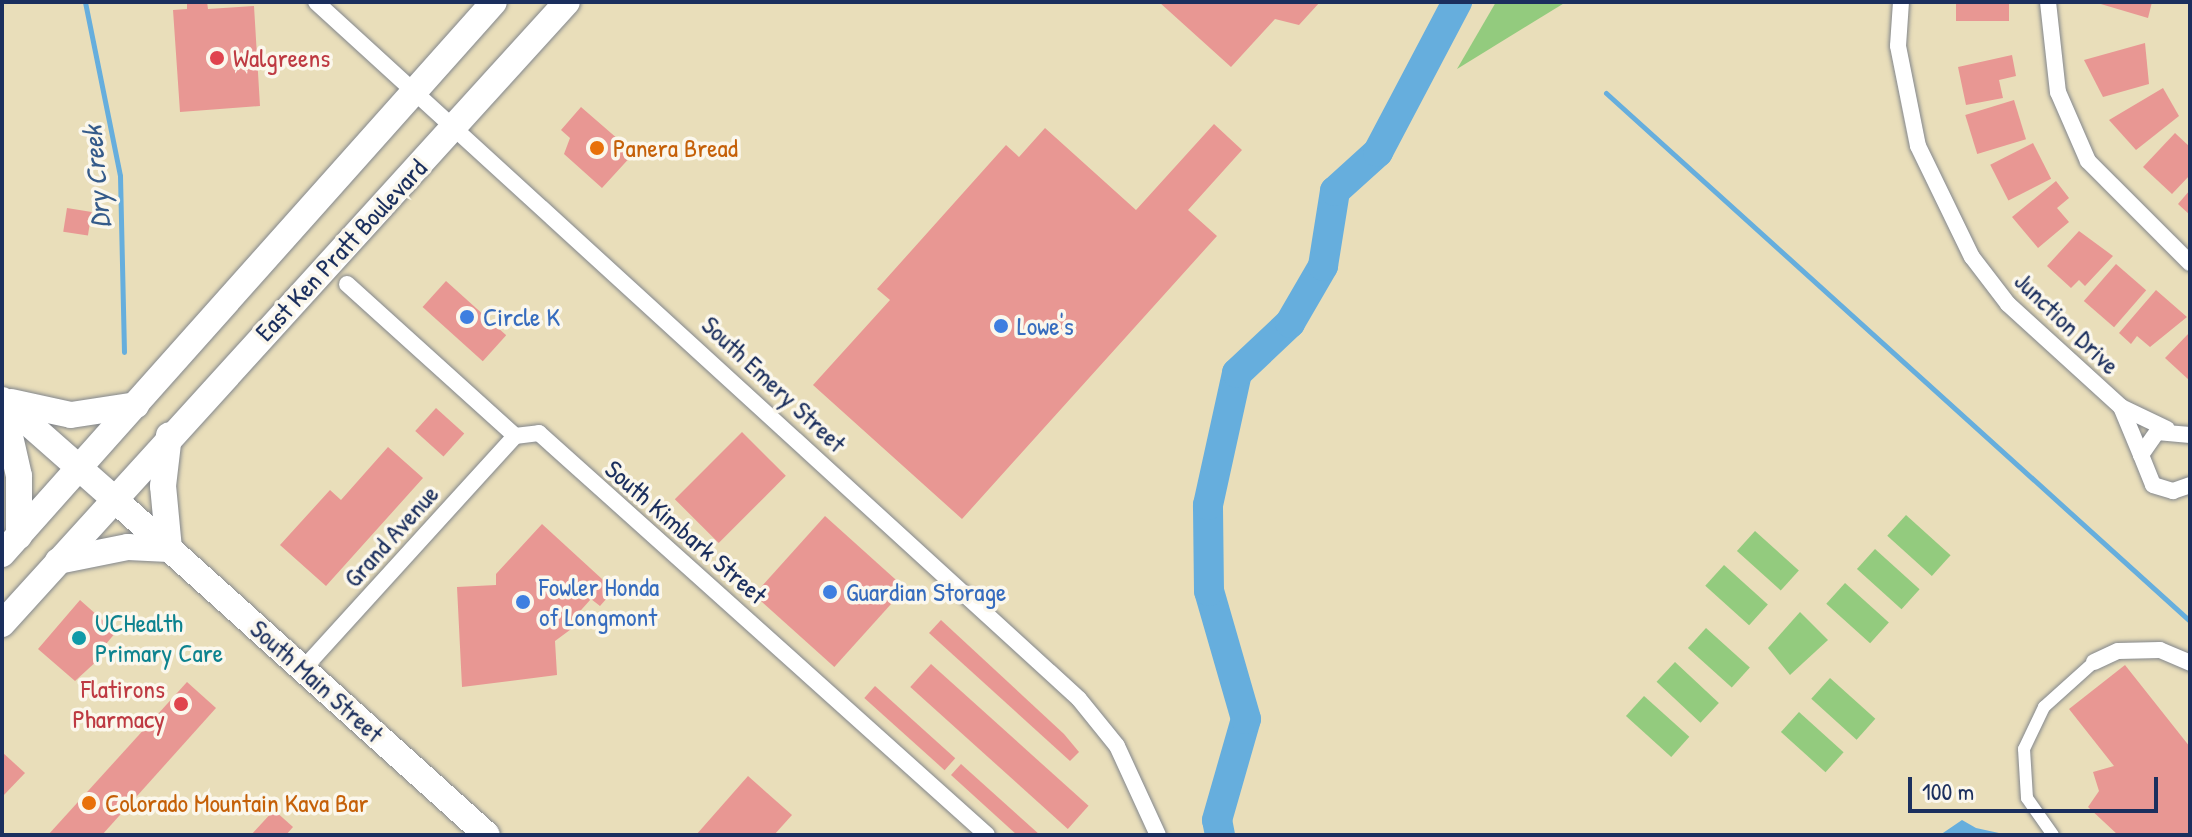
<!DOCTYPE html>
<style>
body{margin:0}
#map{position:relative;width:2192px;height:837px;overflow:hidden;background:#e9deba;font-family:"Patrick Hand",sans-serif}
div>[style]{position:absolute}
.green>*{inset:0;background:#93cb7e;transform-origin:0 0}
.water>*{inset:0;background:#66aedd}
.stream>*{height:5px;margin:-2.5px;padding:0 2.5px;transform-origin:2.5px;border-radius:2.5px;background:#66aedd}
.river>*{height:30px;margin:-15px;padding:0 15px;transform-origin:15px;border-radius:15px;background:#66aedd}
.building>*{inset:0;background:#e89793;transform-origin:0 0}
.roads{filter:drop-shadow(0 0 2px #82868c) drop-shadow(0 0 2px #82868c)}
.pedestrian>*{height:12px;margin:-6px;padding:0 6px;transform-origin:6px;border-radius:6px;background:#fff}
.minor>*{height:16px;margin:-8px;padding:0 8px;transform-origin:8px;border-radius:8px;background:#fff}
.primary>*{height:26px;margin:-13px;padding:0 13px;transform-origin:13px;border-radius:13px;background:#fff}
.trunk>*{height:26px;margin:-13px;padding:0 13px;transform-origin:13px;border-radius:13px;background:#fff}
.dots>*{width:22px;height:22px;translate:-50% -50%;box-sizing:border-box;border:4px solid #fbf7ec;border-radius:50%}
span{translate:-50% -50%;white-space:nowrap;text-align:center;line-height:1.15;-webkit-text-stroke:7px #fbf7ec;paint-order:stroke}
.health-label{font-size:26px;color:#be3a42}
.left{translate:0 -50%;text-align:left}
.right{translate:-100% -50%;text-align:right}
.food-label{font-size:26px;color:#c56008}
.street-label{font-size:26px;color:#1b2f5e}
.shop-label{font-size:26px;color:#366cbe}
.culture-label{font-size:26px;color:#0d838f}
.water-label{font-size:28px;color:#355b8a;font-style:italic}
.frame{position:absolute;inset:0;border:4px solid #1b2f5e;pointer-events:none}
.scale{position:absolute;left:1908px;top:777px;width:250px;height:36px;box-sizing:border-box;border:4px solid #1b2f5e;border-top:0;padding-left:10px;font-size:24px;line-height:28px;white-space:nowrap;color:#1b2f5e;-webkit-text-stroke:6px #fbf7ec;paint-order:stroke}
</style>
<div id="map">
<div class="green">
<div style="clip-path:polygon(1496px 2px,1566px 2px,1457px 69px)"></div>
<div style="left:1906px;top:515px;width:60px;height:28px;rotate:42deg"></div>
<div style="left:1755px;top:531px;width:59px;height:27px;rotate:42deg"></div>
<div style="left:1875px;top:549px;width:60px;height:27px;rotate:42deg"></div>
<div style="left:1724px;top:565px;width:59px;height:28px;rotate:42deg"></div>
<div style="left:1845px;top:583px;width:59px;height:28px;rotate:42deg"></div>
<div style="clip-path:polygon(1800px 612px,1828px 640px,1790px 675px,1768px 648px)"></div>
<div style="left:1706px;top:628px;width:59px;height:27px;rotate:42deg"></div>
<div style="left:1675px;top:662px;width:60px;height:27px;rotate:43deg"></div>
<div style="left:1830px;top:678px;width:61px;height:28px;rotate:42deg"></div>
<div style="left:1644px;top:696px;width:61px;height:27px;rotate:42deg"></div>
<div style="left:1799px;top:712px;width:60px;height:27px;rotate:42deg"></div>
</div>
<div class="water">
<div style="clip-path:polygon(1962px 820px,1976px 828px,2008px 835px,1940px 835px)"></div>
</div>
<div class="stream">
<div style="left:85px;top:2px;width:177px;rotate:78.6deg"></div>
<div style="left:120px;top:176px;width:176px;rotate:88.7deg"></div>
<div style="left:1606px;top:93px;width:787px;rotate:42.12deg"></div>
</div>
<div class="river">
<div style="left:1220px;top:835px;width:15px;rotate:-101deg"></div>
<div style="left:1217px;top:820px;width:105px;rotate:-74deg"></div>
<div style="left:1246px;top:719px;width:133px;rotate:-106.1deg"></div>
<div style="left:1209px;top:591px;width:86px;rotate:-90.7deg"></div>
<div style="left:1208px;top:505px;width:135px;rotate:-77.6deg"></div>
<div style="left:1237px;top:373px;width:73px;rotate:-43.3deg"></div>
<div style="left:1290px;top:323px;width:66px;rotate:-59.9deg"></div>
<div style="left:1323px;top:266px;width:76px;rotate:-80.9deg"></div>
<div style="left:1335px;top:191px;width:58px;rotate:-42.2deg"></div>
<div style="left:1378px;top:152px;width:170px;rotate:-62.2deg"></div>
</div>
<div class="building">
<div style="clip-path:polygon(187px 2px,207px 2px,208px 9px,254px 6px,260px 106px,180px 112px,173px 10px,187px 9px)"></div>
<div style="clip-path:polygon(1159px 2px,1320px 2px,1299px 25px,1275px 19px,1231px 67px)"></div>
<div style="left:1956px;top:2px;width:53px;height:19px"></div>
<div style="clip-path:polygon(2094px 2px,2152px 2px,2148px 18px)"></div>
<div style="clip-path:polygon(2145px 43px,2149px 84px,2103px 97px,2084px 60px)"></div>
<div style="clip-path:polygon(2012px 55px,2016px 76px,1999px 80px,2003px 98px,1966px 105px,1958px 67px)"></div>
<div style="clip-path:polygon(2163px 88px,2179px 116px,2136px 150px,2109px 120px)"></div>
<div style="left:2014px;top:100px;width:41px;height:51px;rotate:73deg"></div>
<div style="clip-path:polygon(581px 107px,634px 153px,602px 188px,564px 154px,570px 138px,561px 130px)"></div>
<div style="clip-path:polygon(1214px 124px,1242px 150px,1188px 210px,1217px 236px,962px 519px,813px 385px,890px 300px,877px 289px,1006px 145px,1019px 157px,1045px 128px,1136px 210px)"></div>
<div style="clip-path:polygon(2175px 133px,2190px 147px,2190px 175px,2172px 194px,2143px 167px)"></div>
<div style="left:2033px;top:143px;width:40px;height:48px;rotate:63deg"></div>
<div style="clip-path:polygon(2056px 181px,2069px 198px,2057px 208px,2069px 222px,2038px 248px,2012px 217px)"></div>
<div style="clip-path:polygon(2190px 190px,2190px 215px,2178px 204px)"></div>
<div style="left:67px;top:208px;width:25px;height:24px;rotate:9deg"></div>
<div style="clip-path:polygon(2079px 231px,2113px 256px,2085px 286px,2079px 280px,2071px 288px,2047px 266px)"></div>
<div style="left:2116px;top:264px;width:40px;height:49px;rotate:41deg"></div>
<div style="left:446px;top:281px;width:81px;height:35px;rotate:42deg"></div>
<div style="clip-path:polygon(2156px 290px,2187px 317px,2150px 347px,2137px 336px,2131px 344px,2119px 333px)"></div>
<div style="clip-path:polygon(2190px 332px,2190px 379px,2189px 380px,2165px 358px)"></div>
<div style="left:436px;top:408px;width:38px;height:31px;rotate:42deg"></div>
<div style="left:742px;top:432px;width:62px;height:95px;rotate:45deg"></div>
<div style="clip-path:polygon(388px 447px,423px 478px,326px 586px,280px 545px,330px 490px,341px 500px)"></div>
<div style="left:825px;top:516px;width:108px;height:106px;rotate:42deg"></div>
<div style="clip-path:polygon(542px 524px,614px 590px,600px 606px,591px 599px,573px 619px,578px 624px,555px 641px,557px 675px,462px 687px,457px 587px,496px 585px,496px 574px)"></div>
<div style="clip-path:polygon(80px 600px,116px 632px,106px 644px,111px 648px,75px 681px,38px 649px)"></div>
<div style="clip-path:polygon(941px 620px,1064px 734px,1079px 752px,1070px 761px,929px 633px)"></div>
<div style="left:931px;top:664px;width:212px;height:31px;rotate:42deg"></div>
<div style="clip-path:polygon(2125px 665px,2190px 747px,2190px 835px,2118px 835px,2088px 807px,2099px 791px,2093px 772px,2114px 766px,2069px 709px)"></div>
<div style="clip-path:polygon(187px 682px,216px 708px,102px 835px,48px 835px)"></div>
<div style="left:875px;top:686px;width:108px;height:16px;rotate:42deg"></div>
<div style="clip-path:polygon(2px 752px,25px 773px,2px 797px)"></div>
<div style="clip-path:polygon(961px 764px,1040px 835px,1017px 835px,951px 775px)"></div>
<div style="clip-path:polygon(748px 776px,792px 815px,774px 835px,696px 835px)"></div>
<div style="clip-path:polygon(274px 810px,293px 827px,286px 835px,251px 835px)"></div>
</div>
<div class="roads">
<div class="pedestrian">
<div style="left:2053px;top:835px;width:45px;rotate:-125.1deg"></div>
<div style="left:2027px;top:798px;width:49px;rotate:-93.5deg"></div>
<div style="left:2024px;top:749px;width:47px;rotate:-64.5deg"></div>
<div style="left:2044px;top:707px;width:67px;rotate:-42deg"></div>
</div>
<div class="minor">
<div style="left:316px;top:2px;width:1033px;rotate:42.41deg"></div>
<div style="left:1079px;top:699px;width:60px;rotate:51deg"></div>
<div style="left:1117px;top:746px;width:98px;rotate:65.3deg"></div>
<div style="left:1901px;top:2px;width:44px;rotate:93.9deg"></div>
<div style="left:1898px;top:46px;width:102px;rotate:78.7deg"></div>
<div style="left:1918px;top:146px;width:123px;rotate:64.1deg"></div>
<div style="left:1972px;top:257px;width:59px;rotate:52.5deg"></div>
<div style="left:2008px;top:304px;width:153px;rotate:42.3deg"></div>
<div style="left:2121px;top:407px;width:51px;rotate:25.6deg"></div>
<div style="left:2048px;top:2px;width:91px;rotate:83.7deg"></div>
<div style="left:2058px;top:92px;width:75px;rotate:66.5deg"></div>
<div style="left:2088px;top:161px;width:144px;rotate:45deg"></div>
<div style="left:347px;top:284px;width:227px;rotate:42.1deg"></div>
<div style="left:515px;top:436px;width:24px;rotate:-7deg"></div>
<div style="left:539px;top:433px;width:602px;rotate:41.9deg"></div>
<div style="left:2121px;top:407px;width:52px;rotate:67.4deg"></div>
<div style="left:2190px;top:435px;width:33px;rotate:-175deg"></div>
<div style="left:2157px;top:432px;width:28px;rotate:125deg"></div>
<div style="left:2141px;top:455px;width:32px;rotate:68deg"></div>
<div style="left:2153px;top:485px;width:21px;rotate:17deg"></div>
<div style="left:2173px;top:491px;width:18px;rotate:-19deg"></div>
<div style="left:2094px;top:662px;width:26px;rotate:-25deg"></div>
<div style="left:2118px;top:651px;width:42px;rotate:-1.4deg"></div>
<div style="left:2160px;top:650px;width:33px;rotate:23deg"></div>
<div style="left:303px;top:669px;width:315px;rotate:-47.7deg"></div>
</div>
<div class="primary">
<div style="left:113px;top:498px;width:503px;rotate:42.02deg"></div>
</div>
<div class="trunk">
<div style="left:2px;top:400px;width:148px;rotate:41.4deg"></div>
<div style="left:2px;top:401px;width:77px;rotate:77.2deg"></div>
<div style="left:19px;top:476px;width:60px;rotate:90deg"></div>
<div style="left:11px;top:402px;width:61px;rotate:12.2deg"></div>
<div style="left:71px;top:415px;width:66px;rotate:-8.7deg"></div>
<div style="left:2px;top:554px;width:739px;rotate:-48.29deg"></div>
<div style="left:58px;top:561px;width:71px;rotate:-11.3deg"></div>
<div style="left:128px;top:547px;width:41px;rotate:2.8deg"></div>
<div style="left:169px;top:549px;width:63px;rotate:-95.4deg"></div>
<div style="left:163px;top:486px;width:51px;rotate:-83.3deg"></div>
<div style="left:2px;top:624px;width:840px;rotate:-47.75deg"></div>
</div>
</div>
<div class="dots">
<div style="left:217px;top:58px;background:#e0444e"></div>
<div style="left:597px;top:148px;background:#e8710a"></div>
<div style="left:467px;top:317px;background:#3f7fe0"></div>
<div style="left:1001px;top:326px;background:#3f7fe0"></div>
<div style="left:830px;top:592px;background:#3f7fe0"></div>
<div style="left:523px;top:602px;background:#3f7fe0"></div>
<div style="left:79px;top:638px;background:#0f9aa8"></div>
<div style="left:181px;top:704px;background:#e0444e"></div>
<div style="left:89px;top:803px;background:#e8710a"></div>
</div>
<div class="health-label">
<span class="left" style="left:233px;top:58px">Walgreens</span>
<span class="right" style="left:165px;top:704px">Flatirons<br>Pharmacy</span>
</div>
<div class="food-label">
<span class="left" style="left:613px;top:148px">Panera Bread</span>
<span class="left" style="left:105px;top:803px">Colorado Mountain Kava Bar</span>
</div>
<div class="street-label">
<span style="left:341px;top:250px;rotate:-47deg">East Ken Pratt Boulevard</span>
<span style="left:2067px;top:323px;rotate:44deg">Junction Drive</span>
<span style="left:774px;top:384px;rotate:43deg">South Emery Street</span>
<span style="left:686px;top:532px;rotate:41deg">South Kimbark Street</span>
<span style="left:391px;top:536px;rotate:-48deg">Grand Avenue</span>
<span style="left:317px;top:681px;rotate:42deg">South Main Street</span>
</div>
<div class="shop-label">
<span class="left" style="left:483px;top:317px">Circle K</span>
<span class="left" style="left:1017px;top:326px">Lowe's</span>
<span class="left" style="left:539px;top:602px">Fowler Honda<br>of Longmont</span>
<span class="left" style="left:846px;top:592px">Guardian Storage</span>
</div>
<div class="culture-label">
<span class="left" style="left:95px;top:638px">UCHealth<br>Primary Care</span>
</div>
<div class="water-label">
<span style="left:96px;top:177px;rotate:-95deg">Dry Creek</span>
</div>
<div class="frame"></div>
<div class="scale">100 m</div>
</div>
